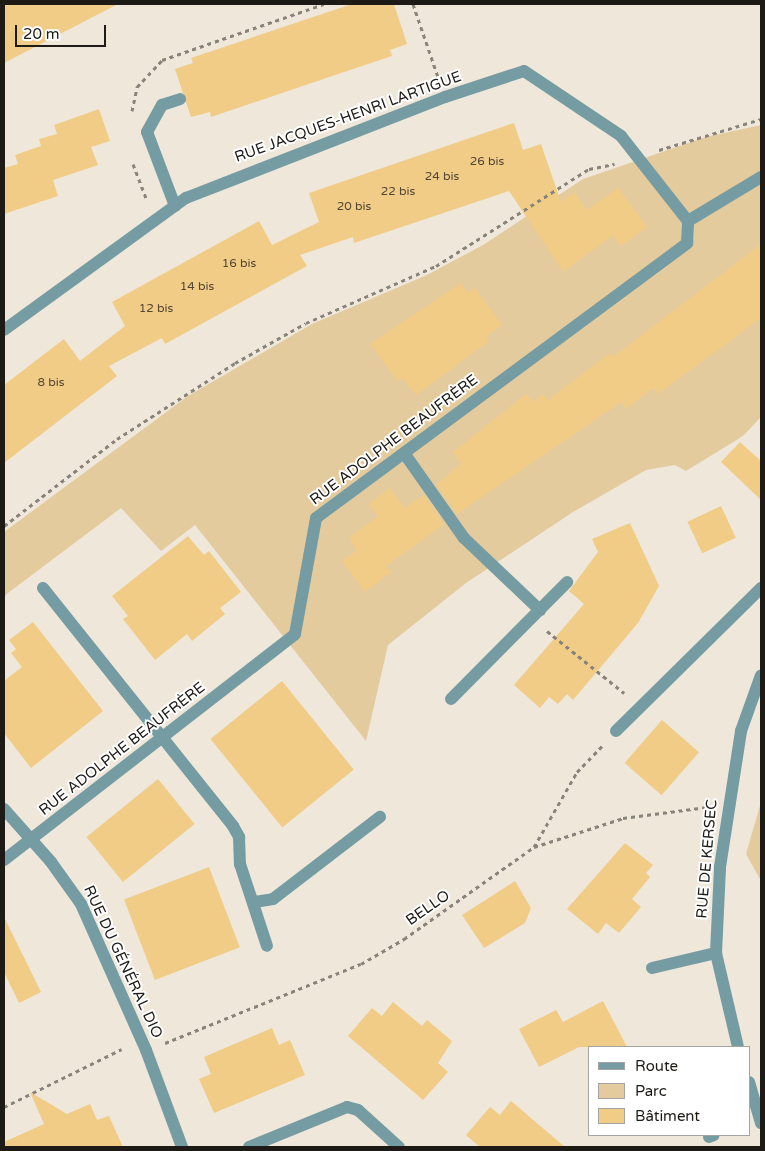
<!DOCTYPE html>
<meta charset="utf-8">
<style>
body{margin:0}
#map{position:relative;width:765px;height:1151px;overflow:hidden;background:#eee7da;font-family:"Varela Round",sans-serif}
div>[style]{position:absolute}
.green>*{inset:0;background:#e4cb9e}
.building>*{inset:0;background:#f1cc87;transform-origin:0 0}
.path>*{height:3px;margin-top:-1.5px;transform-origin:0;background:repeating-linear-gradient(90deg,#88837b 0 4px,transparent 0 8px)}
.lane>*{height:12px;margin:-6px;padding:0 6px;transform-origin:6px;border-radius:6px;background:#759ca2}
.street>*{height:12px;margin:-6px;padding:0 6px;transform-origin:6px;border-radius:6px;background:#759ca2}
span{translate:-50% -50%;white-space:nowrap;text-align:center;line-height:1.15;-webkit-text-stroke:4px #fff;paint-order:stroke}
.number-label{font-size:12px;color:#534733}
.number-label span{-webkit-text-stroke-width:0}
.street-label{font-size:15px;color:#1e1b17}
.frame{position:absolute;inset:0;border:5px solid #1e1b17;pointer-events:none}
.legend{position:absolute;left:588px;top:1046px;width:162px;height:90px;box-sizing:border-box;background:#fff;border:1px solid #a5a4a2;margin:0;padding:6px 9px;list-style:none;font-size:15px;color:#1e1b17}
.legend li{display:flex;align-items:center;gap:10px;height:25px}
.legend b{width:25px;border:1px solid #a5a4a2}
.scale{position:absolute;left:15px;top:25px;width:91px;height:22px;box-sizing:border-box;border:2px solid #1e1b17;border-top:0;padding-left:6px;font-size:15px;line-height:18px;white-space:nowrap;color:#1e1b17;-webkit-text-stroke:4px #fff;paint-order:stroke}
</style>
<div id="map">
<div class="green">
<div style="clip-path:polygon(761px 125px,761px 417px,743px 436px,686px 471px,675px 465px,646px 470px,573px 512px,466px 583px,388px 645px,366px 741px,195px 525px,161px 551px,121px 508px,4px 596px,4px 532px,188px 396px,312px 324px,427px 275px,483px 245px,583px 179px,706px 137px)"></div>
<div style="clip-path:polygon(761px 802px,761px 881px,746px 854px)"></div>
</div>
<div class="building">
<div style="clip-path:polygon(4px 4px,118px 4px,4px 63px)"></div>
<div style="clip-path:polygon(352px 4px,394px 4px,407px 44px,390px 50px,392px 56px,353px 69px,211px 117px,210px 112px,191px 117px,175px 69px,193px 63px,191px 58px)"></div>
<div style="clip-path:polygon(99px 109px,110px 141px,91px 147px,98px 165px,53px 180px,58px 196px,4px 214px,4px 168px,18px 164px,15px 155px,41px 146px,39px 139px,57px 134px,54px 125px)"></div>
<div style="clip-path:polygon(514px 123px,523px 150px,541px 144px,561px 202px,574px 192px,587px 210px,618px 188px,647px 227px,621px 246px,613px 235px,563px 272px,509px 191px,354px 243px,353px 237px,300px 255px,307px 266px,165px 344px,162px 338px,109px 366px,117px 376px,4px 463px,4px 385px,64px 339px,80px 361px,125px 326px,112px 302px,259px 221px,272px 245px,319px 222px,309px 193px)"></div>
<div style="clip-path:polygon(761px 244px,761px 318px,658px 394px,653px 388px,626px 409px,621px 402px,457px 514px,437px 485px,461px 463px,453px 452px,526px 394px,533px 402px,543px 394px,548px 400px,610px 353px,613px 357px)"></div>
<div style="clip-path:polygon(461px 283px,468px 293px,475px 288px,502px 325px,486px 337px,489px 341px,416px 395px,403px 378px,398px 382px,370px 344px)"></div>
<div style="clip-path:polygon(740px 442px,761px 461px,761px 500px,721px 462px)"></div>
<div style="clip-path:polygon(390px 488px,405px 508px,424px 495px,444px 524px,386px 566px,391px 572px,365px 592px,342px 561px,357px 550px,349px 538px,378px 516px,369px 504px)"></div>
<div style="left:721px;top:506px;width:35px;height:37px;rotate:65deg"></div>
<div style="clip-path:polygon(630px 523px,659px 586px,638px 623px,573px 700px,567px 694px,558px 704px,549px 697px,540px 708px,514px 685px,584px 604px,569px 591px,598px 552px,592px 539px)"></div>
<div style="clip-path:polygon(188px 536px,204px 555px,209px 551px,241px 592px,220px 608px,225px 614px,192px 641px,187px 634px,155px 660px,123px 619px,128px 616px,112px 596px)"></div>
<div style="clip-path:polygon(33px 622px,103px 711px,31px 768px,4px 733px,4px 681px,22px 667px,11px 653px,16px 649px,9px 640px)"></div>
<div style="left:282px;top:681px;width:114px;height:92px;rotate:51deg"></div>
<div style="left:662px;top:720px;width:49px;height:57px;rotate:41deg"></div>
<div style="left:158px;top:779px;width:58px;height:92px;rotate:51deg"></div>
<div style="clip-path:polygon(625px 843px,653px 865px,646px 873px,650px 877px,632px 899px,641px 907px,619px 933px,606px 923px,598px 934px,567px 909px)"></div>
<div style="left:209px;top:867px;width:86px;height:91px;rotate:69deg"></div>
<div style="clip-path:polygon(515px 881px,531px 908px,525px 923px,484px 948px,462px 915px)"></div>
<div style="clip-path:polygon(4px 917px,41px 992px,19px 1003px,4px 972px)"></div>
<div style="clip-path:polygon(603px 1001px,627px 1047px,579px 1047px,539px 1067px,519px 1029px,556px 1010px,563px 1022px)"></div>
<div style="clip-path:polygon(393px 1002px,422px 1026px,427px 1020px,452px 1041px,438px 1063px,448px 1072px,423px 1100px,348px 1036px,372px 1008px,382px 1016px)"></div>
<div style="clip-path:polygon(272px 1028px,279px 1045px,290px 1040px,305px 1075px,214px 1113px,199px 1079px,211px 1074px,204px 1057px)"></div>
<div style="clip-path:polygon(30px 1092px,67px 1114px,90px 1104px,97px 1120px,109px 1116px,123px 1147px,4px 1147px,4px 1142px,44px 1124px)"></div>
<div style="clip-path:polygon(511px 1101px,565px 1147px,480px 1147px,466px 1135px,490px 1107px,500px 1115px)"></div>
</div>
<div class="path">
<div style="left:413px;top:4px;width:77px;rotate:71.1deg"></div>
<div style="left:132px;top:111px;width:25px;rotate:-78deg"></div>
<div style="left:137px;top:87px;width:37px;rotate:-47deg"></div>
<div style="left:162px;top:60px;width:171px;rotate:-19.1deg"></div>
<div style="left:659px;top:150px;width:107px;rotate:-16.9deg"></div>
<div style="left:133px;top:164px;width:36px;rotate:69deg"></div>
<div style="left:4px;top:526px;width:143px;rotate:-37.6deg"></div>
<div style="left:117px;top:439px;width:140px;rotate:-32.8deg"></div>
<div style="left:235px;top:363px;width:81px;rotate:-29.4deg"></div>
<div style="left:306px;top:323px;width:142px;rotate:-23.7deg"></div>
<div style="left:436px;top:266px;width:181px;rotate:-32.4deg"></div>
<div style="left:589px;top:169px;width:26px;rotate:-11deg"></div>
<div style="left:547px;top:631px;width:99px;rotate:38.8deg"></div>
<div style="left:534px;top:847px;width:86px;rotate:-60.2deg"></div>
<div style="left:577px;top:772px;width:36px;rotate:-46deg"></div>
<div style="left:165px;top:1043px;width:211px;rotate:-22deg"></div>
<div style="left:361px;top:964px;width:50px;rotate:-30.2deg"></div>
<div style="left:404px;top:939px;width:159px;rotate:-35.3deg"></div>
<div style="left:534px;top:847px;width:94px;rotate:-18deg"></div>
<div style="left:623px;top:818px;width:85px;rotate:-7.5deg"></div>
<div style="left:4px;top:1107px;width:131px;rotate:-26.2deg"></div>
</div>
<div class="lane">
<div style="left:175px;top:206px;width:79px;rotate:-110.7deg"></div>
<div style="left:147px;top:132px;width:31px;rotate:-61deg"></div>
<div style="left:162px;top:105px;width:19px;rotate:-18deg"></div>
<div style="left:652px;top:968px;width:66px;rotate:-13.2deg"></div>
<div style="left:709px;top:1137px;width:5px;rotate:-22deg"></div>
</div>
<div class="street">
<div style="left:4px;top:330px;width:225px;rotate:-36deg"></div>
<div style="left:186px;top:198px;width:278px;rotate:-21.3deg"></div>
<div style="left:445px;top:97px;width:83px;rotate:-18.2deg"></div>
<div style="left:524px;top:71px;width:117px;rotate:33.8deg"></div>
<div style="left:621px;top:136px;width:108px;rotate:51.8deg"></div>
<div style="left:404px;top:453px;width:104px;rotate:54.8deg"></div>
<div style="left:464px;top:538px;width:105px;rotate:43.5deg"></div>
<div style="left:43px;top:588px;width:305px;rotate:51.4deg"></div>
<div style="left:233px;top:826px;width:13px;rotate:61deg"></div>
<div style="left:239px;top:837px;width:27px;rotate:88deg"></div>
<div style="left:240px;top:864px;width:86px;rotate:71.8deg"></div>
<div style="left:451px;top:699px;width:165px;rotate:-45.2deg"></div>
<div style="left:616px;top:731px;width:204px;rotate:-44.6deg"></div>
<div style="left:4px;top:809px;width:71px;rotate:48.4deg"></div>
<div style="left:51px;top:862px;width:52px;rotate:54.5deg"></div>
<div style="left:81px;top:904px;width:160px;rotate:66deg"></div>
<div style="left:146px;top:1050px;width:103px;rotate:69.6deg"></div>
<div style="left:4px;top:860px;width:368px;rotate:-37.8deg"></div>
<div style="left:295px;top:634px;width:118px;rotate:-79.7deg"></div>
<div style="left:316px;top:518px;width:462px;rotate:-36.5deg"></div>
<div style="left:687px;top:243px;width:22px;rotate:-87deg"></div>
<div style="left:688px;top:221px;width:85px;rotate:-31.1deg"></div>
<div style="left:255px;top:902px;width:18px;rotate:-9deg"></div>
<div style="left:273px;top:899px;width:135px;rotate:-37.5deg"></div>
<div style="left:738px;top:1047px;width:97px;rotate:-103.2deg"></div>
<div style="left:716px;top:953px;width:86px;rotate:-87.3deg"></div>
<div style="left:720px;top:867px;width:138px;rotate:-81.2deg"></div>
<div style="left:741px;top:731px;width:59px;rotate:-70.3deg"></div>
<div style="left:749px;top:1082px;width:43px;rotate:73.7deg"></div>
<div style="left:249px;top:1147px;width:106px;rotate:-22.2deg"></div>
<div style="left:347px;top:1107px;width:11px;rotate:15deg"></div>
<div style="left:358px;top:1110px;width:55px;rotate:42.1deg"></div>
</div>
<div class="number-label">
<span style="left:487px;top:162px">26 bis</span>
<span style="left:442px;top:177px">24 bis</span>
<span style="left:398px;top:192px">22 bis</span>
<span style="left:354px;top:207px">20 bis</span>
<span style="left:239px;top:264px">16 bis</span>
<span style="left:197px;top:287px">14 bis</span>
<span style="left:156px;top:309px">12 bis</span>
<span style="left:51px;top:383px">8 bis</span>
</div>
<div class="street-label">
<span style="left:348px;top:117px;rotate:-20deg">RUE JACQUES-HENRI LARTIGUE</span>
<span style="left:394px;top:440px;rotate:-37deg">RUE ADOLPHE BEAUFRÈRE</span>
<span style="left:122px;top:749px;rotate:-38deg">RUE ADOLPHE BEAUFRÈRE</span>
<span style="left:707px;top:859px;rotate:-85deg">RUE DE KERSEC</span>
<span style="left:428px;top:908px;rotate:-35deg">BELLO</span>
<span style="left:123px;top:962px;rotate:65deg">RUE DU GÉNÉRAL DIO</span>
</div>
<div class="frame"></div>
<ul class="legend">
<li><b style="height:6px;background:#759ca2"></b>Route</li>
<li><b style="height:14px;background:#e4cb9e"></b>Parc</li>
<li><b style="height:14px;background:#f1cc87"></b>Bâtiment</li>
</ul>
<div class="scale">20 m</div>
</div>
